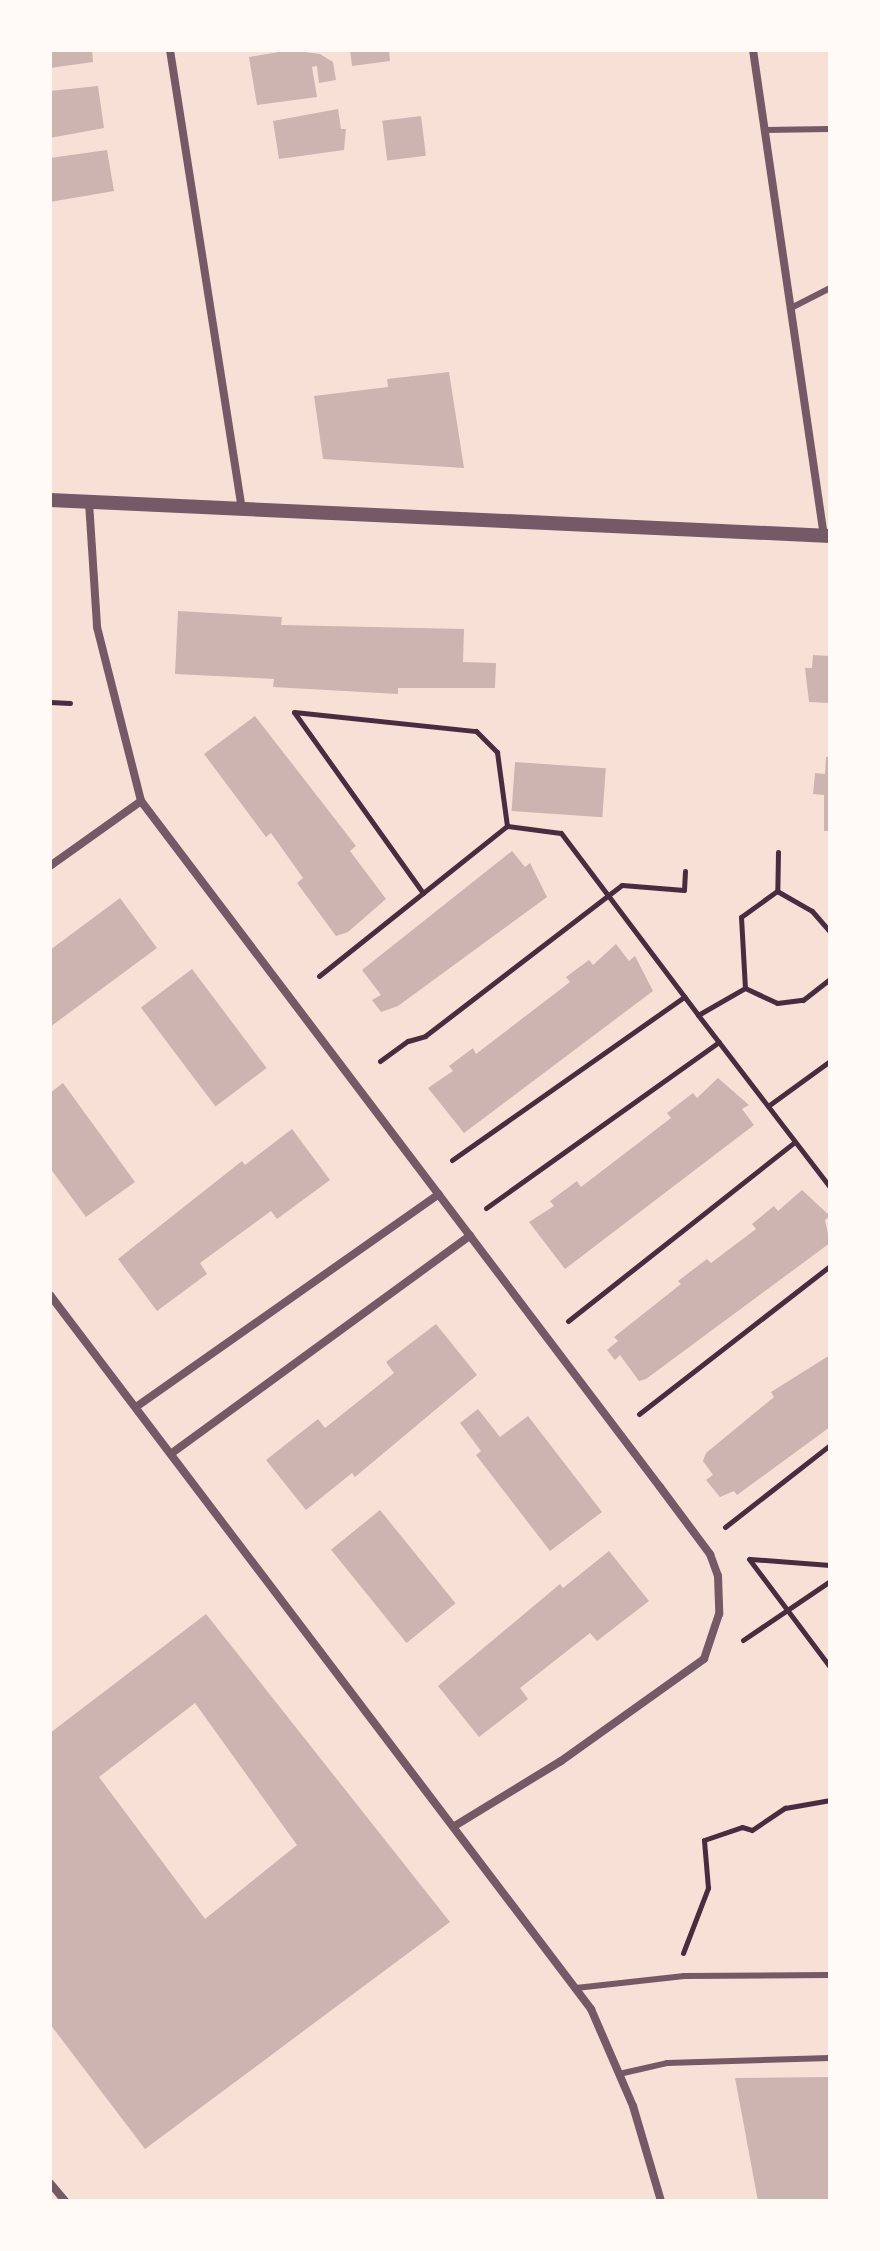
<!DOCTYPE html>
<style>
body{margin:0}
#map{position:relative;width:880px;height:2251px;overflow:hidden;background:#f7e1d7;font-family:"Alegreya Sans",sans-serif}
div>[style]{position:absolute}
.building>*{inset:0;background:#ccb4b1;transform-origin:0 0}
.path>*{height:5px;margin:-2.5px;padding:0 2.5px;transform-origin:2.5px;border-radius:2.5px;background:#4a2c40}
.service>*{height:6px;margin:-3px;padding:0 3px;transform-origin:3px;border-radius:3px;background:#755966}
.minor>*{height:8px;margin:-4px;padding:0 4px;transform-origin:4px;border-radius:4px;background:#755966}
.tertiary>*{height:14px;margin:-7px;padding:0 7px;transform-origin:7px;border-radius:7px;background:#755966}
span{translate:-50% -50%;white-space:nowrap;text-align:center;line-height:1.15;-webkit-text-stroke:8px #fffaf5;paint-order:stroke}
.frame{position:absolute;inset:0;border:52px solid #fffaf5;pointer-events:none}
</style>
<div id="map">
<div class="building">
<div style="clip-path:polygon(50px 50px,92px 50px,93px 62px,50px 68px)"></div>
<div style="clip-path:polygon(290px 50px,320px 54px,333px 62px,336px 80px,319px 83px,317px 66px,312px 67px,317px 97px,257px 105px,249px 57px)"></div>
<div style="clip-path:polygon(350px 50px,389px 50px,390px 61px,352px 66px)"></div>
<div style="clip-path:polygon(98px 86px,104px 128px,50px 138px,50px 91px)"></div>
<div style="clip-path:polygon(338px 109px,341px 129px,346px 129px,344px 150px,279px 159px,273px 121px)"></div>
<div style="left:421px;top:116px;width:40px;height:39px;rotate:83deg"></div>
<div style="clip-path:polygon(107px 150px,114px 191px,50px 202px,50px 158px)"></div>
<div style="clip-path:polygon(449px 372px,464px 468px,323px 459px,314px 396px,388px 387px,387px 379px)"></div>
<div style="clip-path:polygon(178px 611px,282px 617px,281px 625px,464px 629px,463px 662px,496px 663px,495px 688px,398px 688px,398px 694px,273px 687px,274px 679px,175px 674px)"></div>
<div style="clip-path:polygon(813px 655px,830px 656px,830px 703px,809px 702px,805px 668px,812px 668px)"></div>
<div style="clip-path:polygon(255px 716px,356px 846px,350px 851px,386px 899px,348px 932px,336px 936px,297px 883px,303px 878px,271px 833px,266px 837px,204px 754px)"></div>
<div style="clip-path:polygon(826px 757px,830px 757px,830px 831px,824px 831px,824px 795px,813px 794px,815px 773px,825px 774px)"></div>
<div style="left:515px;top:762px;width:91px;height:49px;rotate:4deg"></div>
<div style="clip-path:polygon(512px 851px,525px 867px,530px 863px,547px 897px,398px 1006px,381px 1012px,372px 1000px,381px 995px,362px 970px)"></div>
<div style="clip-path:polygon(120px 898px,157px 948px,50px 1027px,50px 950px)"></div>
<div style="clip-path:polygon(616px 944px,629px 961px,635px 956px,653px 991px,464px 1133px,428px 1088px,453px 1071px,449px 1066px,473px 1048px,476px 1054px,570px 982px,566px 977px,589px 960px,593px 965px)"></div>
<div style="left:192px;top:969px;width:124px;height:64px;rotate:53deg"></div>
<div style="clip-path:polygon(718px 1078px,749px 1105px,742px 1109px,754px 1125px,565px 1269px,529px 1222px,554px 1206px,550px 1201px,577px 1181px,581px 1187px,671px 1118px,667px 1113px,693px 1093px,697px 1098px)"></div>
<div style="clip-path:polygon(63px 1083px,135px 1182px,86px 1217px,50px 1168px,50px 1093px)"></div>
<div style="clip-path:polygon(292px 1129px,330px 1180px,277px 1219px,271px 1211px,200px 1263px,207px 1274px,157px 1311px,118px 1259px,242px 1161px,245px 1165px)"></div>
<div style="clip-path:polygon(802px 1190px,830px 1216px,825px 1220px,830px 1243px,646px 1379px,639px 1381px,620px 1355px,615px 1360px,607px 1350px,618px 1341px,614px 1337px,681px 1284px,678px 1281px,707px 1259px,711px 1263px,756px 1229px,752px 1224px,774px 1206px,778px 1211px)"></div>
<div style="clip-path:polygon(436px 1324px,477px 1375px,355px 1477px,352px 1473px,306px 1510px,266px 1460px,318px 1419px,325px 1428px,394px 1373px,386px 1362px)"></div>
<div style="clip-path:polygon(830px 1355px,830px 1427px,737px 1495px,734px 1491px,720px 1497px,706px 1480px,713px 1475px,703px 1461px,706px 1453px,774px 1397px,771px 1392px)"></div>
<div style="clip-path:polygon(478px 1409px,500px 1437px,528px 1416px,602px 1512px,550px 1551px,476px 1455px,481px 1451px,460px 1423px)"></div>
<div style="left:380px;top:1510px;width:120px;height:63px;rotate:51deg"></div>
<div style="clip-path:polygon(609px 1551px,649px 1601px,597px 1641px,590px 1633px,520px 1688px,528px 1699px,479px 1737px,438px 1686px,560px 1584px,563px 1588px)"></div>
<div style="clip-path:polygon(evenodd,206px 1614px,450px 1922px,145px 2149px,50px 2024px,50px 1733px,206px 1614px,195px 1703px,297px 1845px,205px 1919px,99px 1777px,195px 1703px)"></div>
<div style="clip-path:polygon(830px 2077px,830px 2201px,758px 2201px,735px 2078px)"></div>
</div>
<div class="path">
<div style="left:50px;top:702px;width:20px;rotate:3deg"></div>
<div style="left:778px;top:852px;width:39px;rotate:91deg"></div>
<div style="left:777px;top:891px;width:44px;rotate:144.2deg"></div>
<div style="left:741px;top:917px;width:71px;rotate:86.8deg"></div>
<div style="left:745px;top:988px;width:35px;rotate:25deg"></div>
<div style="left:777px;top:1003px;width:26px;rotate:-7deg"></div>
<div style="left:803px;top:1000px;width:34px;rotate:-38deg"></div>
<div style="left:777px;top:891px;width:40px;rotate:29.7deg"></div>
<div style="left:812px;top:911px;width:28px;rotate:49deg"></div>
<div style="left:423px;top:893px;width:222px;rotate:-125.5deg"></div>
<div style="left:294px;top:712px;width:183px;rotate:6deg"></div>
<div style="left:476px;top:731px;width:30px;rotate:45deg"></div>
<div style="left:497px;top:752px;width:75px;rotate:82.3deg"></div>
<div style="left:319px;top:976px;width:241px;rotate:-38.6deg"></div>
<div style="left:507px;top:826px;width:54px;rotate:7.4deg"></div>
<div style="left:561px;top:833px;width:228px;rotate:53deg"></div>
<div style="left:698px;top:1015px;width:54px;rotate:-29.9deg"></div>
<div style="left:698px;top:1015px;width:217px;rotate:52.5deg"></div>
<div style="left:380px;top:1061px;width:34px;rotate:-36deg"></div>
<div style="left:408px;top:1041px;width:18px;rotate:-16deg"></div>
<div style="left:425px;top:1036px;width:248px;rotate:-37.5deg"></div>
<div style="left:622px;top:885px;width:62px;rotate:4.6deg"></div>
<div style="left:684px;top:890px;width:19px;rotate:-87deg"></div>
<div style="left:768px;top:1106px;width:77px;rotate:-36deg"></div>
<div style="left:452px;top:1160px;width:284px;rotate:-35.1deg"></div>
<div style="left:486px;top:1208px;width:286px;rotate:-35.5deg"></div>
<div style="left:568px;top:1321px;width:289px;rotate:-38.3deg"></div>
<div style="left:639px;top:1414px;width:242px;rotate:-37.8deg"></div>
<div style="left:725px;top:1527px;width:133px;rotate:-38deg"></div>
<div style="left:749px;top:1559px;width:135px;rotate:53.1deg"></div>
<div style="left:750px;top:1559px;width:80px;rotate:4.3deg"></div>
<div style="left:743px;top:1640px;width:105px;rotate:-34.1deg"></div>
<div style="left:683px;top:1953px;width:70px;rotate:-69deg"></div>
<div style="left:708px;top:1888px;width:48px;rotate:-94.8deg"></div>
<div style="left:704px;top:1840px;width:40px;rotate:-18.9deg"></div>
<div style="left:742px;top:1827px;width:10px;rotate:17deg"></div>
<div style="left:752px;top:1830px;width:40px;rotate:-34deg"></div>
<div style="left:785px;top:1808px;width:46px;rotate:-10.1deg"></div>
</div>
<div class="service">
<div style="left:764px;top:130px;width:66px;rotate:-0.9deg"></div>
<div style="left:791px;top:308px;width:44px;rotate:-27.1deg"></div>
<div style="left:576px;top:1988px;width:109px;rotate:-6.3deg"></div>
<div style="left:684px;top:1976px;width:146px;rotate:-0.4deg"></div>
<div style="left:619px;top:2074px;width:49px;rotate:-12.9deg"></div>
<div style="left:667px;top:2063px;width:163px;rotate:-1.8deg"></div>
</div>
<div class="minor">
<div style="left:170px;top:50px;width:467px;rotate:81.1deg"></div>
<div style="left:753px;top:50px;width:490px;rotate:81.7deg"></div>
<div style="left:89px;top:502px;width:125px;rotate:86.3deg"></div>
<div style="left:97px;top:627px;width:179px;rotate:75.8deg"></div>
<div style="left:141px;top:801px;width:860px;rotate:52.89deg"></div>
<div style="left:660px;top:1487px;width:84px;rotate:53.3deg"></div>
<div style="left:710px;top:1554px;width:23px;rotate:70deg"></div>
<div style="left:718px;top:1576px;width:38px;rotate:88deg"></div>
<div style="left:719px;top:1614px;width:47px;rotate:108.4deg"></div>
<div style="left:704px;top:1659px;width:176px;rotate:144.5deg"></div>
<div style="left:561px;top:1761px;width:123px;rotate:148.6deg"></div>
<div style="left:50px;top:866px;width:112px;rotate:-35.5deg"></div>
<div style="left:50px;top:1295px;width:896px;rotate:52.85deg"></div>
<div style="left:591px;top:2009px;width:106px;rotate:66.6deg"></div>
<div style="left:633px;top:2106px;width:99px;rotate:73.6deg"></div>
<div style="left:136px;top:1407px;width:370px;rotate:-35.1deg"></div>
<div style="left:172px;top:1453px;width:369px;rotate:-36.1deg"></div>
<div style="left:50px;top:2183px;width:23px;rotate:50deg"></div>
</div>
<div class="tertiary">
<div style="left:50px;top:500px;width:781px;rotate:2.64deg"></div>
</div>
<div class="frame"></div>
</div>
